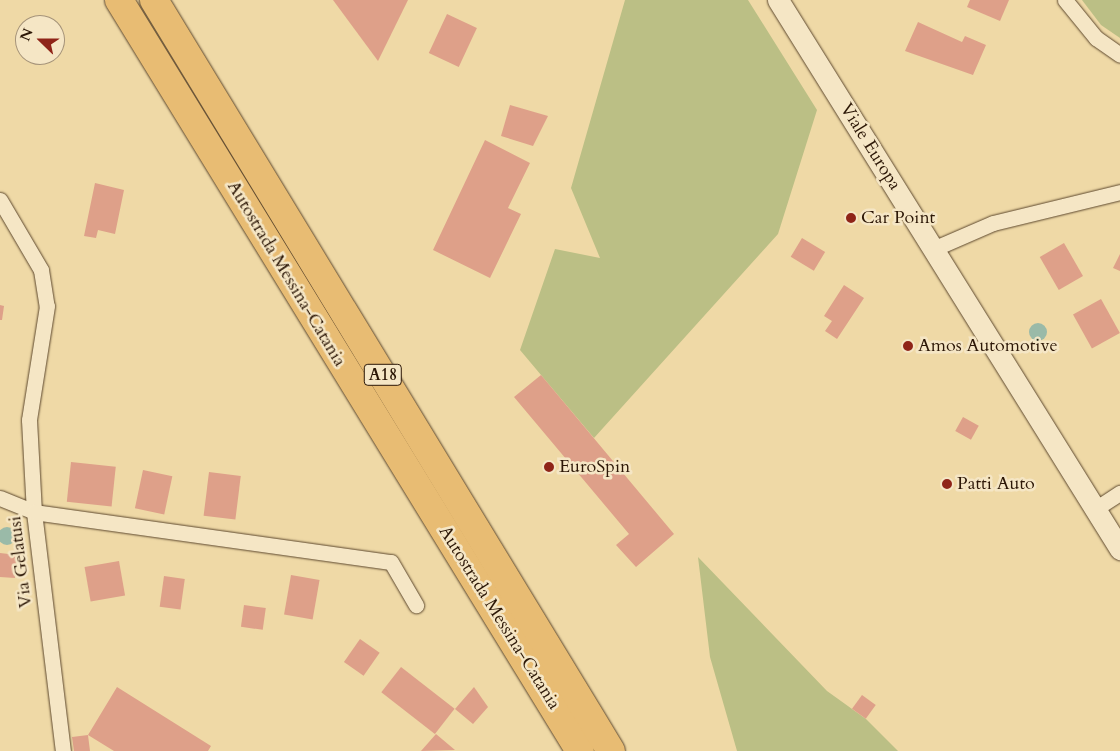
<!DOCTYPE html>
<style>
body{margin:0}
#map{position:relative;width:1120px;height:751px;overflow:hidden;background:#efd9a6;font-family:Cardo,serif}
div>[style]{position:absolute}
.green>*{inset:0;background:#bbbf85}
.water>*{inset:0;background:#9abaa8}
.round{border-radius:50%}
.building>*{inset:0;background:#dea089;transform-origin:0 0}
.roads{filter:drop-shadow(0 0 1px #5d482e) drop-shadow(0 0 1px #5d482e)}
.street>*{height:15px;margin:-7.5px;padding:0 7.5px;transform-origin:7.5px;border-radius:7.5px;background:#f5e6c5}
.secondary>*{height:21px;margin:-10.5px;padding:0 10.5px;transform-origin:10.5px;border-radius:10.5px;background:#f5e6c5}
.highway>*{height:28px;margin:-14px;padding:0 14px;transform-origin:14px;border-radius:14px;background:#e8bc73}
.dots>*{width:14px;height:14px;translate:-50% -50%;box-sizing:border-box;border:2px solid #f5e6c5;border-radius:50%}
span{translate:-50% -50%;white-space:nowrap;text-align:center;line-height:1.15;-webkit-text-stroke:5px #f5e6c5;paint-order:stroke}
.shield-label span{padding:1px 4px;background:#f5e6c5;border:1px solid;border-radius:4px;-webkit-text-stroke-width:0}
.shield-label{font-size:16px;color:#2c1706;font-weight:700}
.street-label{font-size:18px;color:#2c1706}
.poi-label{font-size:18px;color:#2c1706}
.left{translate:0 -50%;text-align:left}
.north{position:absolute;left:15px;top:15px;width:50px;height:50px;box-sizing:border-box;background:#f5e6c5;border:1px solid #a59379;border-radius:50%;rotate:292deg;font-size:14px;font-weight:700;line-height:20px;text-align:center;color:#2c1706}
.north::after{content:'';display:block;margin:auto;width:18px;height:22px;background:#8f2418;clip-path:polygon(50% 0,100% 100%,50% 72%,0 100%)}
</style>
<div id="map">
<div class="green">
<div style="clip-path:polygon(625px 0,748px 0,817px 110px,778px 234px,594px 438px,520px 350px,555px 249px,600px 258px,571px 188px)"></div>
<div style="clip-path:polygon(1082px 0,1120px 0,1120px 38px,1101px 25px)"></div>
<div style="clip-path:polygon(698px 557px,827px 691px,866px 719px,898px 751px,737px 751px,710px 657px)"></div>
</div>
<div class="water">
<div class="round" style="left:1029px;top:323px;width:18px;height:18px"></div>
<div class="round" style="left:-2px;top:527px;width:18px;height:18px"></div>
</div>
<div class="building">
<div style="clip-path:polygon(333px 0,408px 0,378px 61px)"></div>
<div style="clip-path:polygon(970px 0,1009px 0,1000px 21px,967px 7px)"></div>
<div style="left:447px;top:14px;width:33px;height:43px;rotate:25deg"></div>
<div style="clip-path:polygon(918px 22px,962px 42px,965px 36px,986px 45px,973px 75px,905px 51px)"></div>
<div style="clip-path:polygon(510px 105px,548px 116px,533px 146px,501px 136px)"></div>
<div style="clip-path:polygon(485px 140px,530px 163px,508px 208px,521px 214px,490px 278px,433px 250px)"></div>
<div style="clip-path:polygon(95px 183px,124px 190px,115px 234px,98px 230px,96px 238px,84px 236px)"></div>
<div style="left:802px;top:238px;width:27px;height:22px;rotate:31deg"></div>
<div style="left:1064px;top:243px;width:38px;height:28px;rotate:60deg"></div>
<div style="clip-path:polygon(1120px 254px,1120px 271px,1113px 268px)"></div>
<div style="clip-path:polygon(844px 285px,864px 298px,837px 339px,825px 331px,832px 321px,824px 316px)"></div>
<div style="left:1101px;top:299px;width:39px;height:32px;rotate:61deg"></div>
<div style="clip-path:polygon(0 305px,4px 306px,2px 320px,0 320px)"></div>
<div style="clip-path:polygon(541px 375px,674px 534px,636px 567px,616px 545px,629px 534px,514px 397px)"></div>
<div style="left:963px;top:417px;width:18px;height:16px;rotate:29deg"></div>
<div style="left:71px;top:462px;width:45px;height:40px;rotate:6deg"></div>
<div style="left:143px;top:470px;width:30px;height:39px;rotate:12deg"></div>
<div style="left:209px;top:472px;width:32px;height:44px;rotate:7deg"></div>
<div style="clip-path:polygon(0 553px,17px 555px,15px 578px,0 577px)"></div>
<div style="left:119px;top:561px;width:35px;height:35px;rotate:80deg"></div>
<div style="left:291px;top:575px;width:29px;height:40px;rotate:10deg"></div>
<div style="left:164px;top:576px;width:21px;height:31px;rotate:8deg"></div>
<div style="left:244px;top:605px;width:22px;height:22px;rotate:8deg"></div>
<div style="left:360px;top:639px;width:24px;height:28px;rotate:35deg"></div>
<div style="left:401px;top:667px;width:68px;height:32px;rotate:38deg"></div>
<div style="clip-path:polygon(117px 687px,211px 746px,208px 751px,114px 751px,88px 735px,90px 751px,74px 751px,72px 737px,88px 735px)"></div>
<div style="clip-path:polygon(474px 687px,488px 707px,473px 724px,455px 709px)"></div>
<div style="left:862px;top:695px;width:17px;height:17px;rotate:36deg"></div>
<div style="clip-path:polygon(436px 734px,455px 750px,421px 751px)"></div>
</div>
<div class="roads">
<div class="street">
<div style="left:1065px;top:0;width:49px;rotate:50.8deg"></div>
<div style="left:1096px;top:38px;width:29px;rotate:35deg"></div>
<div style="left:0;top:200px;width:81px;rotate:59.6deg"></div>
<div style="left:41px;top:270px;width:36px;rotate:81deg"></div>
<div style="left:47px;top:306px;width:115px;rotate:99deg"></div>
<div style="left:29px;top:420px;width:92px;rotate:86.9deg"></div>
<div style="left:34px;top:512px;width:241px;rotate:83.1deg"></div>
<div style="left:933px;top:249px;width:65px;rotate:-23.4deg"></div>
<div style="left:993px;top:223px;width:131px;rotate:-13.7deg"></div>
<div style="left:0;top:498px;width:37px;rotate:22deg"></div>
<div style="left:34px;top:512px;width:360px;rotate:8deg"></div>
<div style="left:391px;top:562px;width:50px;rotate:59.8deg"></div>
<div style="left:1095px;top:509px;width:30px;rotate:-33deg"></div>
</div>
<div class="secondary">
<div style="left:778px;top:0;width:647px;rotate:58.08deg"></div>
</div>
<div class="highway">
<div style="left:119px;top:0;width:881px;rotate:58.46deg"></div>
<div style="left:154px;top:0;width:879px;rotate:58.68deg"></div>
</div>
</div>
<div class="dots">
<div style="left:851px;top:218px;background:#8f2418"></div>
<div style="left:908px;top:346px;background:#8f2418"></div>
<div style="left:549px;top:467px;background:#8f2418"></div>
<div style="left:947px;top:484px;background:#8f2418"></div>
</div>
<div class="shield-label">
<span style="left:383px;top:375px">A18</span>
</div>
<div class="street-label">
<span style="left:870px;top:147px;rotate:58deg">Viale Europa</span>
<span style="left:286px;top:274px;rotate:59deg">Autostrada Messina-Catania</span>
<span style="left:21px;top:562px;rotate:-97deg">Via Gelatusi</span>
<span style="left:499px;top:618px;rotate:58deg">Autostrada Messina-Catania</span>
</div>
<div class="poi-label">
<span class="left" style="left:861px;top:218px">Car Point</span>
<span class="left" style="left:918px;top:346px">Amos Automotive</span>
<span class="left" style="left:559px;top:467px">EuroSpin</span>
<span class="left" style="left:957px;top:484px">Patti Auto</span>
</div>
<div class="north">N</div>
</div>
